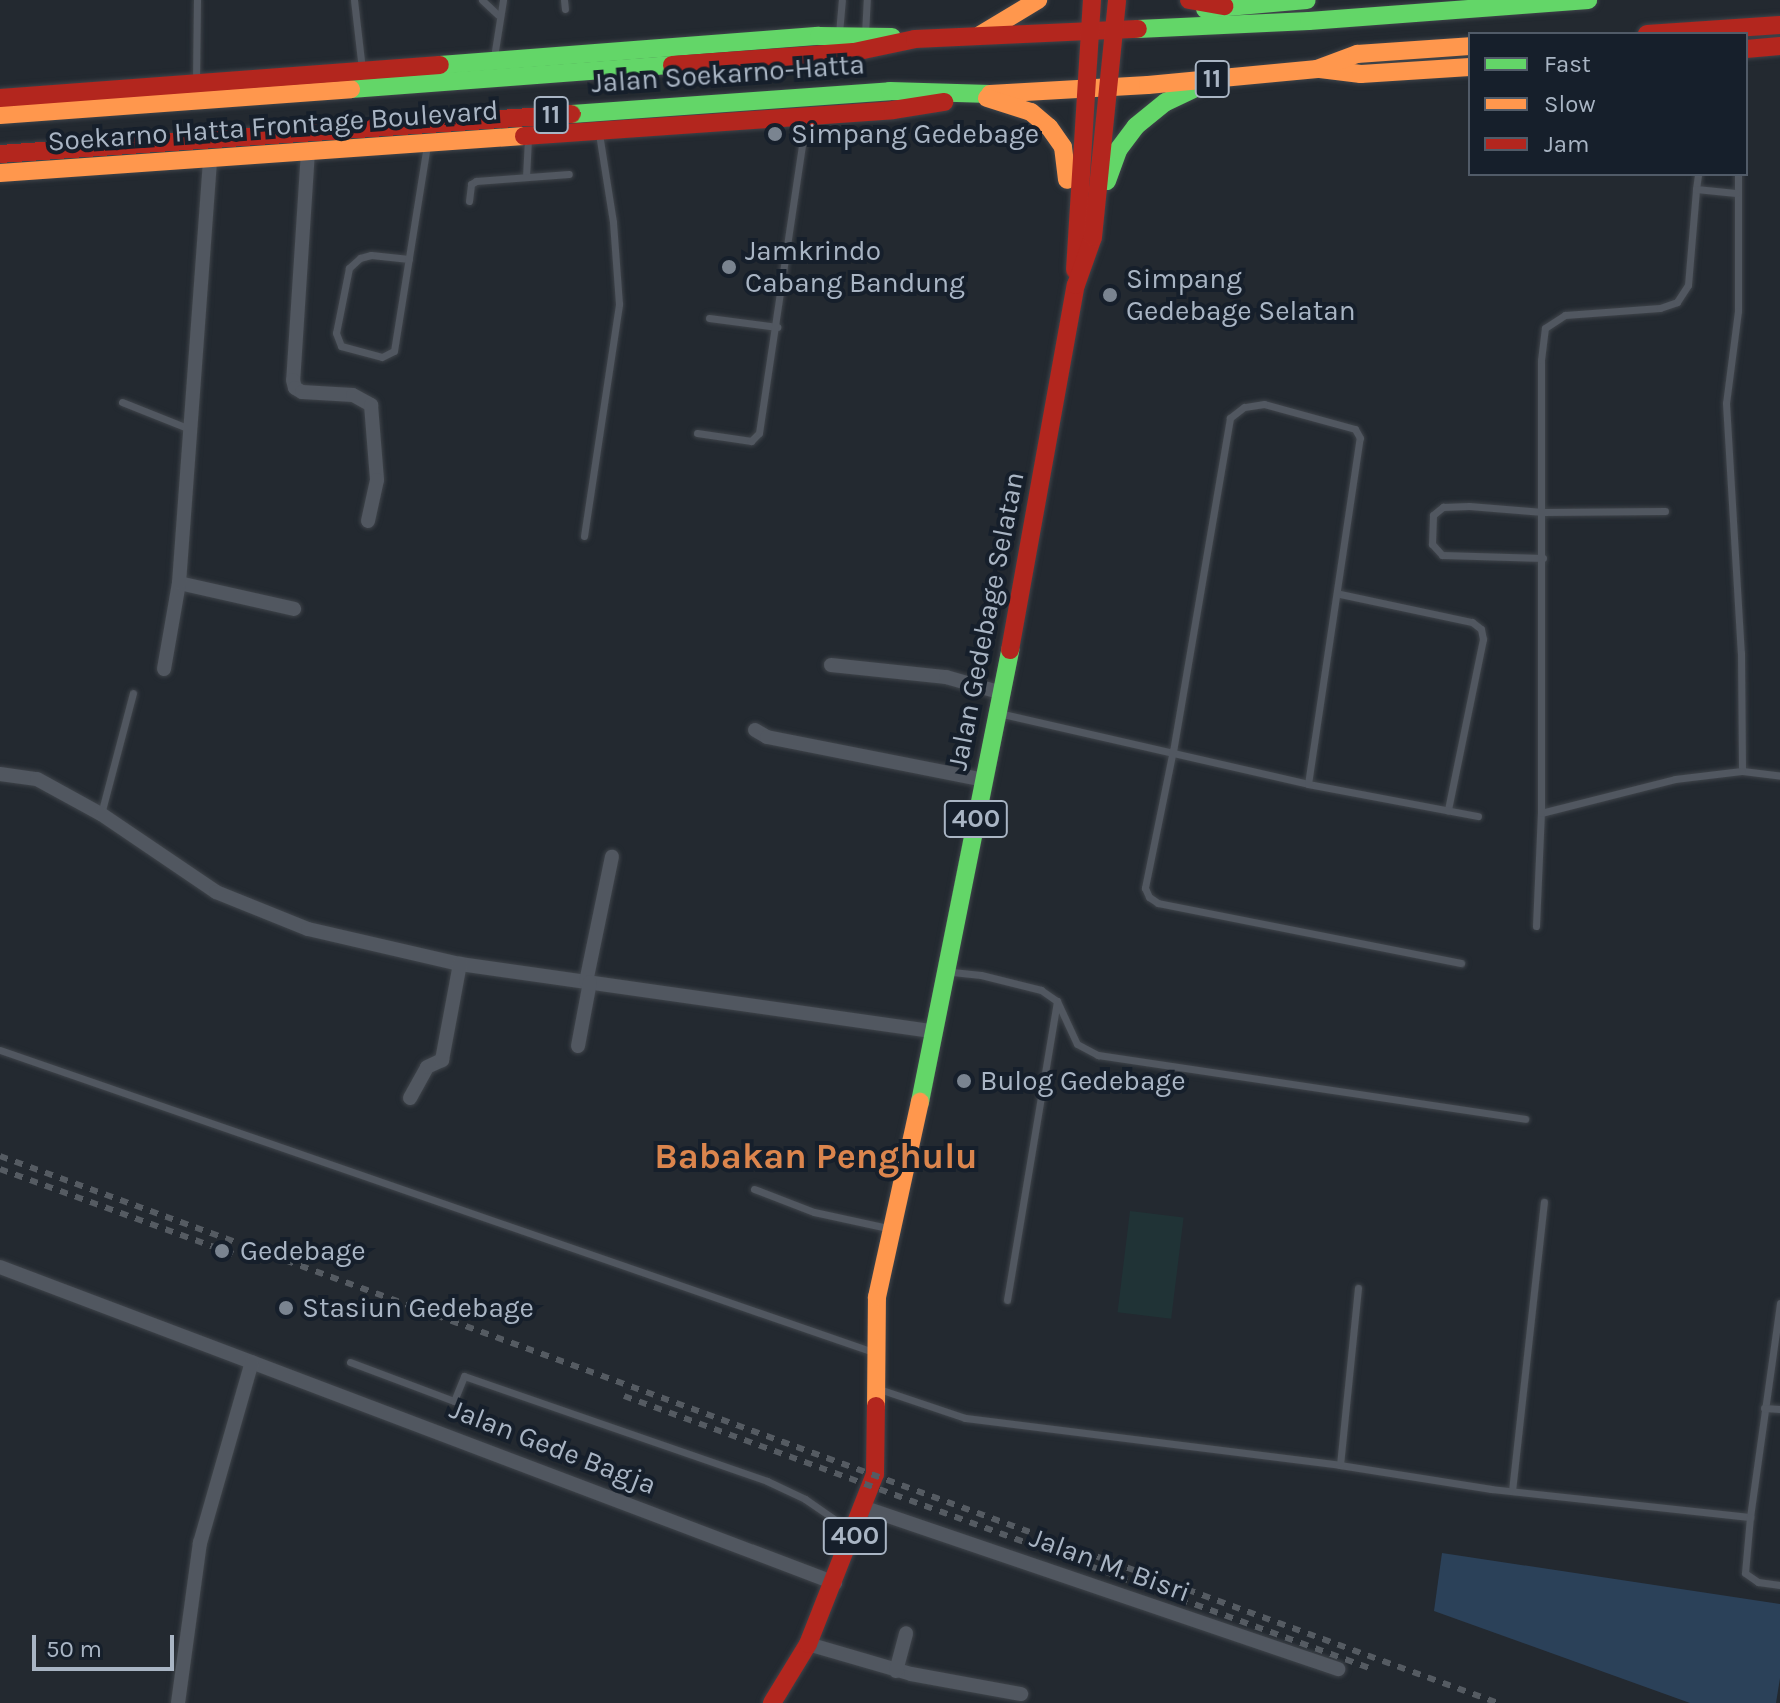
<!DOCTYPE html>
<style>
body{margin:0}
#map{position:relative;width:1780px;height:1703px;overflow:hidden;background:#232930;font-family:Karla,sans-serif}
div>[style]{position:absolute}
.green>*{inset:0;background:#203336;transform-origin:0 0}
.water>*{inset:0;background:#2b4159}
.roads{filter:drop-shadow(0 0 2px #3f444a) drop-shadow(0 0 2px #3f444a)}
.lane>*{height:7px;margin:-3.5px;padding:0 3.5px;transform-origin:3.5px;border-radius:3.5px;background:#515760}
.street>*{height:14px;margin:-7px;padding:0 7px;transform-origin:7px;border-radius:7px;background:#515760}
.fast>*{height:18px;margin:-9px;padding:0 9px;transform-origin:9px;border-radius:9px;background:#63d668}
.slow>*{height:18px;margin:-9px;padding:0 9px;transform-origin:9px;border-radius:9px;background:#ff974d}
.jam>*{height:18px;margin:-9px;padding:0 9px;transform-origin:9px;border-radius:9px;background:#b3261e}
.rail>*{height:6px;margin-top:-3px;transform-origin:0;background:repeating-linear-gradient(90deg,#555b62 0 8px,transparent 0 16px)}
.dots>*{width:22px;height:22px;translate:-50% -50%;box-sizing:border-box;border:4px solid #161f2b;border-radius:50%}
span{translate:-50% -50%;white-space:nowrap;text-align:center;line-height:1.15;-webkit-text-stroke:8px #161f2b;paint-order:stroke}
.shield-label span{padding:2px 6px;background:#161f2b;border:2px solid;border-radius:6px;-webkit-text-stroke-width:0}
.shield-label{font-size:26px;color:#a9b5c4;font-weight:700}
.street-label{font-size:28px;color:#a9b5c4}
.poi-label{font-size:28px;color:#a9b5c4}
.left{translate:0 -50%;text-align:left}
.district-label{font-size:36px;color:#db854d;font-weight:700}
.legend{position:absolute;left:1468px;top:32px;width:280px;height:144px;box-sizing:border-box;background:#161f2b;border:2px solid #515b68;margin:0;padding:10px 14px;list-style:none;font-size:24px;color:#a9b5c4}
.legend li{display:flex;align-items:center;gap:16px;height:40px}
.legend b{width:40px;border:2px solid #515b68}
.scale{position:absolute;left:32px;top:1635px;width:142px;height:36px;box-sizing:border-box;border:4px solid #a9b5c4;border-top:0;padding-left:10px;font-size:24px;line-height:28px;white-space:nowrap;color:#a9b5c4;-webkit-text-stroke:6px #161f2b;paint-order:stroke}
</style>
<div id="map">
<div class="green">
<div style="left:1130px;top:1211px;width:54px;height:102px;rotate:7deg"></div>
</div>
<div class="water">
<div style="clip-path:polygon(1442px 1553px,1780px 1604px,1780px 1678px,1776px 1703px,1690px 1703px,1434px 1611px)"></div>
</div>
<div class="roads">
<div class="lane">
<div style="left:354px;top:0;width:69px;rotate:83.4deg"></div>
<div style="left:482px;top:0;width:22px;rotate:43deg"></div>
<div style="left:564px;top:0;width:9px;rotate:84deg"></div>
<div style="left:839px;top:33px;width:33px;rotate:-85deg"></div>
<div style="left:865px;top:34px;width:34px;rotate:-87deg"></div>
<div style="left:494px;top:57px;width:58px;rotate:-81deg"></div>
<div style="left:196px;top:82px;width:82px;rotate:-89.3deg"></div>
<div style="left:1738px;top:174px;width:137px;rotate:90deg"></div>
<div style="left:1738px;top:311px;width:93px;rotate:97.4deg"></div>
<div style="left:1726px;top:403px;width:250px;rotate:86.6deg"></div>
<div style="left:1741px;top:653px;width:118px;rotate:89.5deg"></div>
<div style="left:1742px;top:771px;width:38px;rotate:7deg"></div>
<div style="left:526px;top:177px;width:37px;rotate:-87deg"></div>
<div style="left:1696px;top:189px;width:15px;rotate:-82deg"></div>
<div style="left:469px;top:201px;width:17px;rotate:-83deg"></div>
<div style="left:471px;top:184px;width:6px;rotate:-31deg"></div>
<div style="left:476px;top:181px;width:93px;rotate:-4.3deg"></div>
<div style="left:409px;top:259px;width:38px;rotate:-174deg"></div>
<div style="left:371px;top:255px;width:11px;rotate:165deg"></div>
<div style="left:360px;top:258px;width:15px;rotate:138deg"></div>
<div style="left:349px;top:268px;width:66px;rotate:101.3deg"></div>
<div style="left:336px;top:333px;width:14px;rotate:69deg"></div>
<div style="left:341px;top:346px;width:42px;rotate:15deg"></div>
<div style="left:382px;top:357px;width:13px;rotate:-27deg"></div>
<div style="left:394px;top:351px;width:208px;rotate:-80.9deg"></div>
<div style="left:709px;top:318px;width:69px;rotate:7.5deg"></div>
<div style="left:122px;top:402px;width:73px;rotate:21.7deg"></div>
<div style="left:697px;top:433px;width:55px;rotate:8.4deg"></div>
<div style="left:751px;top:441px;width:11px;rotate:-45deg"></div>
<div style="left:759px;top:433px;width:318px;rotate:-81.5deg"></div>
<div style="left:584px;top:536px;width:235px;rotate:-81.4deg"></div>
<div style="left:619px;top:304px;width:82px;rotate:-94.2deg"></div>
<div style="left:613px;top:222px;width:89px;rotate:-99deg"></div>
<div style="left:1543px;top:558px;width:101px;rotate:-178.3deg"></div>
<div style="left:1442px;top:555px;width:15px;rotate:-132deg"></div>
<div style="left:1432px;top:544px;width:29px;rotate:-88deg"></div>
<div style="left:1433px;top:515px;width:13px;rotate:-39deg"></div>
<div style="left:1443px;top:507px;width:26px;rotate:-2deg"></div>
<div style="left:1469px;top:506px;width:74px;rotate:4.6deg"></div>
<div style="left:1543px;top:512px;width:122px;rotate:-0.5deg"></div>
<div style="left:1340px;top:594px;width:135px;rotate:12deg"></div>
<div style="left:1472px;top:622px;width:11px;rotate:38deg"></div>
<div style="left:1481px;top:629px;width:10px;rotate:79deg"></div>
<div style="left:1483px;top:639px;width:175px;rotate:101.6deg"></div>
<div style="left:1003px;top:714px;width:313px;rotate:12.9deg"></div>
<div style="left:1308px;top:784px;width:173px;rotate:10.7deg"></div>
<div style="left:1308px;top:784px;width:350px;rotate:-81.5deg"></div>
<div style="left:1360px;top:438px;width:10px;rotate:-119deg"></div>
<div style="left:1355px;top:429px;width:94px;rotate:-164.6deg"></div>
<div style="left:1264px;top:404px;width:20px;rotate:171deg"></div>
<div style="left:1244px;top:407px;width:18px;rotate:142deg"></div>
<div style="left:1230px;top:418px;width:337px;rotate:99.7deg"></div>
<div style="left:1173px;top:750px;width:141px;rotate:101.5deg"></div>
<div style="left:1145px;top:888px;width:10px;rotate:66deg"></div>
<div style="left:1149px;top:897px;width:11px;rotate:34deg"></div>
<div style="left:1158px;top:903px;width:309px;rotate:11.2deg"></div>
<div style="left:1541px;top:813px;width:138px;rotate:-14.2deg"></div>
<div style="left:1675px;top:779px;width:67px;rotate:-6.8deg"></div>
<div style="left:101px;top:814px;width:125px;rotate:-75.2deg"></div>
<div style="left:1536px;top:926px;width:113px;rotate:-87.5deg"></div>
<div style="left:1541px;top:813px;width:453px;rotate:-90deg"></div>
<div style="left:1541px;top:360px;width:32px;rotate:-83deg"></div>
<div style="left:1545px;top:328px;width:24px;rotate:-33deg"></div>
<div style="left:1565px;top:315px;width:95px;rotate:-4.2deg"></div>
<div style="left:1660px;top:308px;width:18px;rotate:-19deg"></div>
<div style="left:1677px;top:302px;width:20px;rotate:-57deg"></div>
<div style="left:1688px;top:285px;width:96px;rotate:-85.2deg"></div>
<div style="left:1696px;top:189px;width:40px;rotate:5.7deg"></div>
<div style="left:952px;top:972px;width:29px;rotate:6deg"></div>
<div style="left:981px;top:975px;width:62px;rotate:14deg"></div>
<div style="left:1041px;top:990px;width:19px;rotate:35deg"></div>
<div style="left:1057px;top:1001px;width:47px;rotate:65.1deg"></div>
<div style="left:1077px;top:1044px;width:24px;rotate:28deg"></div>
<div style="left:1098px;top:1055px;width:432px;rotate:8.5deg"></div>
<div style="left:0;top:1050px;width:924px;rotate:19.08deg"></div>
<div style="left:754px;top:1189px;width:64px;rotate:21deg"></div>
<div style="left:814px;top:1212px;width:80px;rotate:12.3deg"></div>
<div style="left:1007px;top:1300px;width:303px;rotate:-80.5deg"></div>
<div style="left:350px;top:1362px;width:111px;rotate:20.6deg"></div>
<div style="left:454px;top:1401px;width:27px;rotate:-68deg"></div>
<div style="left:464px;top:1376px;width:321px;rotate:19.1deg"></div>
<div style="left:767px;top:1481px;width:42px;rotate:25.3deg"></div>
<div style="left:805px;top:1499px;width:55px;rotate:34.6deg"></div>
<div style="left:879px;top:1389px;width:91px;rotate:18.6deg"></div>
<div style="left:965px;top:1418px;width:378px;rotate:7.1deg"></div>
<div style="left:1340px;top:1465px;width:153px;rotate:9deg"></div>
<div style="left:1491px;top:1489px;width:261px;rotate:6.2deg"></div>
<div style="left:1750px;top:1517px;width:216px;rotate:-82deg"></div>
<div style="left:1764px;top:1408px;width:16px;rotate:4deg"></div>
<div style="left:1340px;top:1465px;width:178px;rotate:-84.2deg"></div>
<div style="left:1512px;top:1491px;width:291px;rotate:-83.7deg"></div>
<div style="left:1750px;top:1517px;width:56px;rotate:95.1deg"></div>
<div style="left:1745px;top:1573px;width:16px;rotate:35deg"></div>
<div style="left:1758px;top:1582px;width:22px;rotate:8deg"></div>
</div>
<div class="street">
<div style="left:308px;top:151px;width:229px;rotate:93.7deg"></div>
<div style="left:293px;top:380px;width:8px;rotate:76deg"></div>
<div style="left:295px;top:388px;width:8px;rotate:30deg"></div>
<div style="left:302px;top:392px;width:51px;rotate:3.4deg"></div>
<div style="left:353px;top:395px;width:21px;rotate:29deg"></div>
<div style="left:371px;top:405px;width:75px;rotate:85.4deg"></div>
<div style="left:377px;top:480px;width:42px;rotate:102.4deg"></div>
<div style="left:179px;top:583px;width:118px;rotate:12.7deg"></div>
<div style="left:831px;top:665px;width:116px;rotate:6deg"></div>
<div style="left:946px;top:677px;width:58px;rotate:15.9deg"></div>
<div style="left:164px;top:669px;width:87px;rotate:-80.1deg"></div>
<div style="left:179px;top:583px;width:426px;rotate:-85.8deg"></div>
<div style="left:755px;top:730px;width:14px;rotate:30deg"></div>
<div style="left:767px;top:737px;width:221px;rotate:11.2deg"></div>
<div style="left:0;top:774px;width:37px;rotate:8deg"></div>
<div style="left:37px;top:779px;width:73px;rotate:28.7deg"></div>
<div style="left:101px;top:814px;width:139px;rotate:34.1deg"></div>
<div style="left:216px;top:892px;width:99px;rotate:21.9deg"></div>
<div style="left:308px;top:929px;width:156px;rotate:13deg"></div>
<div style="left:460px;top:964px;width:480px;rotate:8.1deg"></div>
<div style="left:586px;top:982px;width:128px;rotate:-78.3deg"></div>
<div style="left:578px;top:1046px;width:65px;rotate:-79.4deg"></div>
<div style="left:410px;top:1098px;width:35px;rotate:-61deg"></div>
<div style="left:427px;top:1067px;width:17px;rotate:-25deg"></div>
<div style="left:442px;top:1060px;width:98px;rotate:-79.4deg"></div>
<div style="left:0;top:1267px;width:893px;rotate:20.73deg"></div>
<div style="left:865px;top:1508px;width:500px;rotate:18.8deg"></div>
<div style="left:808px;top:1644px;width:107px;rotate:16.2deg"></div>
<div style="left:911px;top:1674px;width:112px;rotate:10.3deg"></div>
<div style="left:896px;top:1671px;width:39px;rotate:-75deg"></div>
<div style="left:178px;top:1703px;width:162px;rotate:-82.2deg"></div>
<div style="left:200px;top:1543px;width:188px;rotate:-74deg"></div>
</div>
<div class="fast">
<div style="left:1205px;top:9px;width:102px;rotate:-5deg"></div>
<div style="left:1138px;top:29px;width:171px;rotate:-2.7deg"></div>
<div style="left:1309px;top:21px;width:280px;rotate:-4.3deg"></div>
<div style="left:440px;top:65px;width:380px;rotate:-4.4deg"></div>
<div style="left:819px;top:36px;width:73px;rotate:0.8deg"></div>
<div style="left:351px;top:89px;width:322px;rotate:-4.3deg"></div>
<div style="left:572px;top:114px;width:319px;rotate:-4.1deg"></div>
<div style="left:890px;top:91px;width:100px;rotate:1.7deg"></div>
<div style="left:1107px;top:181px;width:33px;rotate:-70deg"></div>
<div style="left:1118px;top:150px;width:30px;rotate:-53deg"></div>
<div style="left:1136px;top:126px;width:38px;rotate:-39deg"></div>
<div style="left:1166px;top:102px;width:42px;rotate:-25.3deg"></div>
<div style="left:920px;top:1102px;width:461px;rotate:-78.7deg"></div>
</div>
<div class="slow">
<div style="left:980px;top:35px;width:68px;rotate:-31.1deg"></div>
<div style="left:1320px;top:69px;width:41px;rotate:7deg"></div>
<div style="left:1361px;top:74px;width:109px;rotate:-3.7deg"></div>
<div style="left:990px;top:94px;width:158px;rotate:-3.3deg"></div>
<div style="left:1148px;top:85px;width:170px;rotate:-5.4deg"></div>
<div style="left:1317px;top:69px;width:43px;rotate:-20.6deg"></div>
<div style="left:1357px;top:54px;width:113px;rotate:-4deg"></div>
<div style="left:987px;top:98px;width:46px;rotate:17.7deg"></div>
<div style="left:1031px;top:112px;width:23px;rotate:40deg"></div>
<div style="left:1049px;top:127px;width:24px;rotate:55deg"></div>
<div style="left:1063px;top:147px;width:33px;rotate:83deg"></div>
<div style="left:0;top:115px;width:352px;rotate:-4.2deg"></div>
<div style="left:0;top:173px;width:525px;rotate:-4.04deg"></div>
<div style="left:876px;top:1406px;width:109px;rotate:-89.5deg"></div>
<div style="left:877px;top:1297px;width:200px;rotate:-77.6deg"></div>
</div>
<div class="jam">
<div style="left:1189px;top:0;width:36px;rotate:10deg"></div>
<div style="left:1647px;top:34px;width:133px;rotate:-3.9deg"></div>
<div style="left:1746px;top:49px;width:34px;rotate:-5deg"></div>
<div style="left:672px;top:65px;width:182px;rotate:-4.1deg"></div>
<div style="left:854px;top:52px;width:62px;rotate:-12deg"></div>
<div style="left:915px;top:39px;width:223px;rotate:-2.6deg"></div>
<div style="left:0;top:98px;width:441px;rotate:-4.3deg"></div>
<div style="left:524px;top:136px;width:370px;rotate:-4deg"></div>
<div style="left:893px;top:110px;width:52px;rotate:-8.9deg"></div>
<div style="left:0;top:154px;width:573px;rotate:-4deg"></div>
<div style="left:1075px;top:270px;width:271px;rotate:-86.4deg"></div>
<div style="left:1010px;top:650px;width:371px;rotate:-79.8deg"></div>
<div style="left:1076px;top:285px;width:51px;rotate:-70.5deg"></div>
<div style="left:1093px;top:237px;width:238px;rotate:-84.2deg"></div>
<div style="left:772px;top:1703px;width:69px;rotate:-58.6deg"></div>
<div style="left:808px;top:1644px;width:183px;rotate:-68.5deg"></div>
<div style="left:875px;top:1474px;width:68px;rotate:-89.2deg"></div>
</div>
</div>
<div class="rail">
<div style="left:0;top:1156px;width:1595px;rotate:20.06deg"></div>
<div style="left:0;top:1169px;width:248px;rotate:20deg"></div>
<div style="left:624px;top:1396px;width:796px;rotate:20.05deg"></div>
</div>
<div class="dots">
<div style="left:775px;top:134px;background:#7a8490"></div>
<div style="left:729px;top:267px;background:#7a8490"></div>
<div style="left:1110px;top:295px;background:#7a8490"></div>
<div style="left:964px;top:1081px;background:#7a8490"></div>
<div style="left:222px;top:1251px;background:#7a8490"></div>
<div style="left:286px;top:1308px;background:#7a8490"></div>
</div>
<div class="shield-label">
<span style="left:1212px;top:79px">11</span>
<span style="left:551px;top:115px">11</span>
<span style="left:976px;top:819px">400</span>
<span style="left:855px;top:1536px">400</span>
</div>
<div class="street-label">
<span style="left:728px;top:74px;rotate:-4deg">Jalan Soekarno-Hatta</span>
<span style="left:273px;top:126px;rotate:-4deg">Soekarno Hatta Frontage Boulevard</span>
<span style="left:986px;top:621px;rotate:-79deg">Jalan Gedebage Selatan</span>
<span style="left:553px;top:1447px;rotate:21deg">Jalan Gede Bagja</span>
<span style="left:1110px;top:1565px;rotate:20deg">Jalan M. Bisri</span>
</div>
<div class="poi-label">
<span class="left" style="left:791px;top:134px">Simpang Gedebage</span>
<span class="left" style="left:745px;top:267px">Jamkrindo<br>Cabang Bandung</span>
<span class="left" style="left:1126px;top:295px">Simpang<br>Gedebage Selatan</span>
<span class="left" style="left:980px;top:1081px">Bulog Gedebage</span>
<span class="left" style="left:240px;top:1251px">Gedebage</span>
<span class="left" style="left:302px;top:1308px">Stasiun Gedebage</span>
</div>
<div class="district-label">
<span style="left:816px;top:1157px">Babakan Penghulu</span>
</div>
<ul class="legend">
<li><b style="height:10px;background:#63d668"></b>Fast</li>
<li><b style="height:10px;background:#ff974d"></b>Slow</li>
<li><b style="height:10px;background:#b3261e"></b>Jam</li>
</ul>
<div class="scale">50 m</div>
</div>
